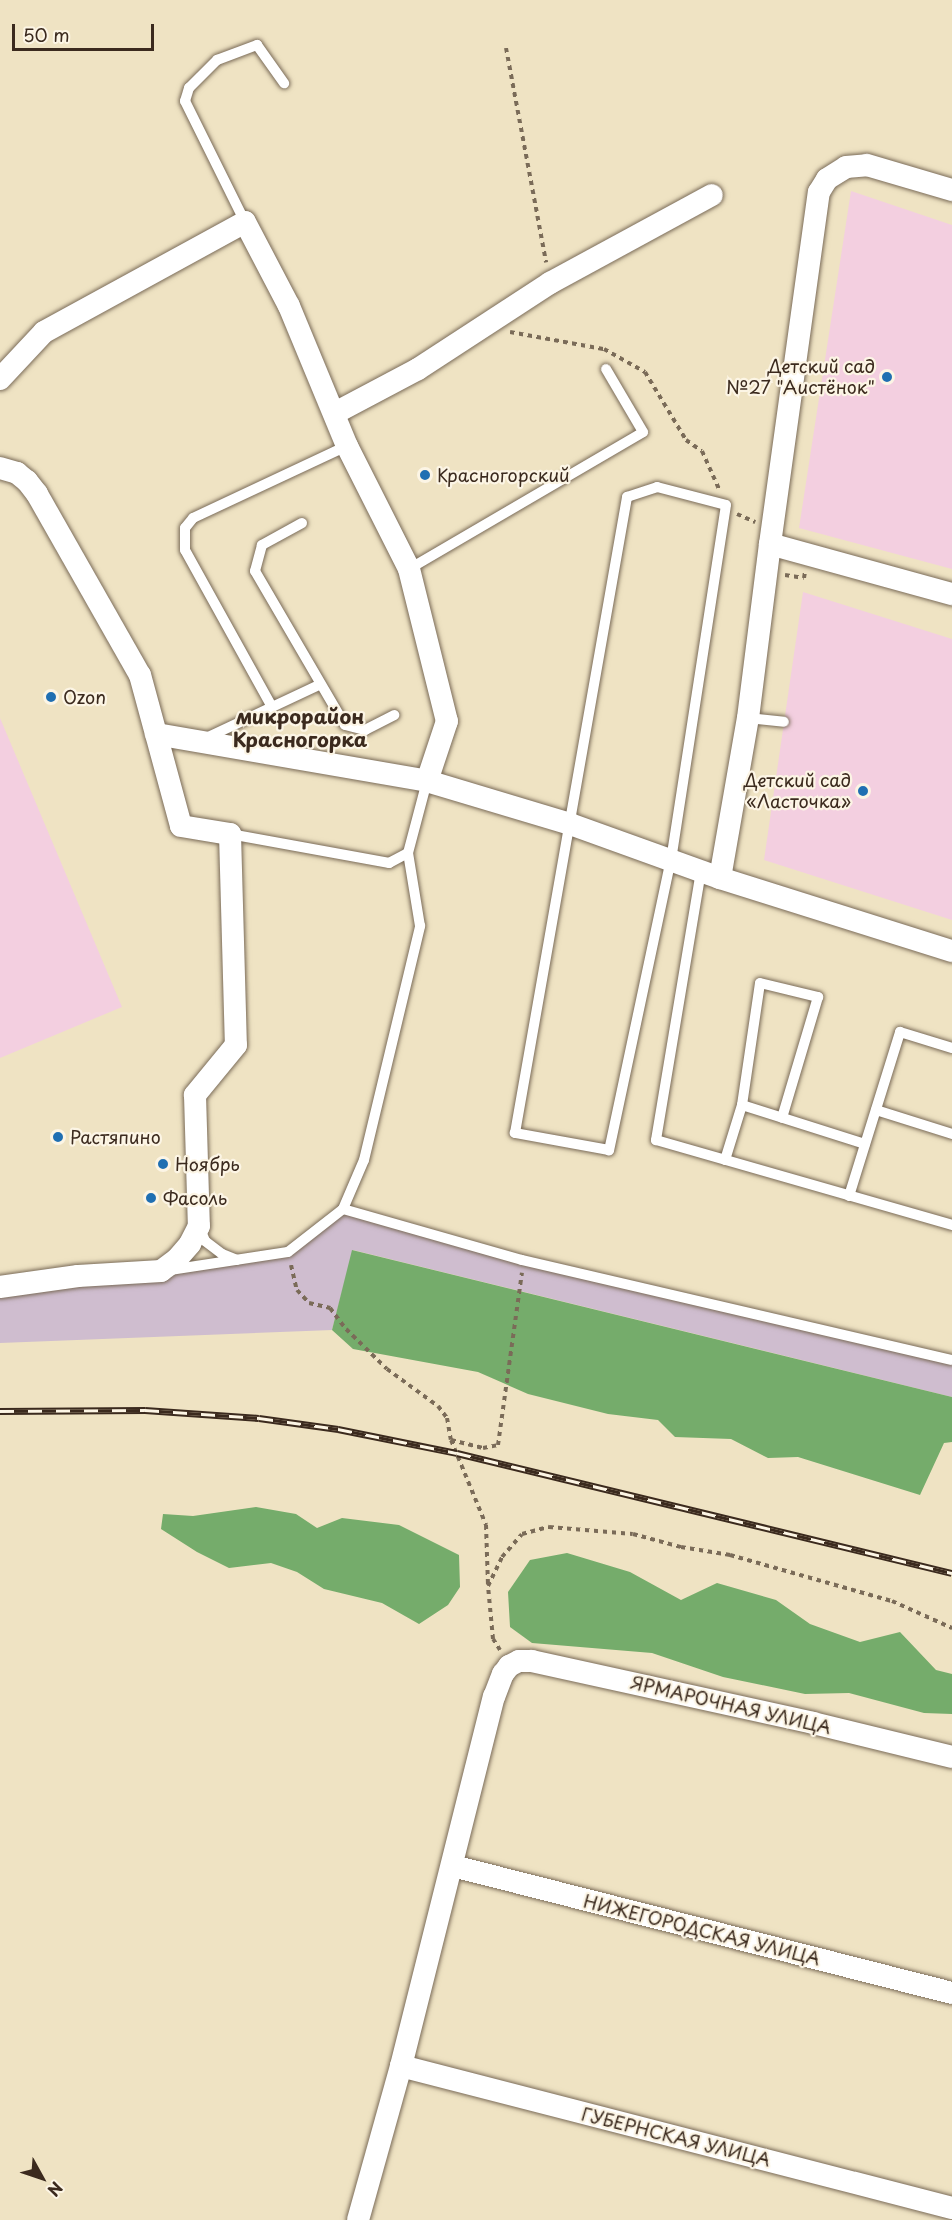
<!DOCTYPE html>
<meta charset="utf-8">
<style>
body{margin:0}
#map{position:relative;width:952px;height:2220px;overflow:hidden;background:#efe3c3;font-family:"Playpen Sans",sans-serif}
div>[style]{position:absolute}
.built>*{inset:0;background:#f3cfe0}
.industrial>*{inset:0;background:#cfbdcf}
.forest>*{inset:0;background:#75ac6b}
.path>*{height:4px;margin-top:-2px;transform-origin:0;background:repeating-linear-gradient(90deg,#7a6b58 0 4.5px,transparent 0 9px)}
.roads{filter:drop-shadow(0 0 2px #7a6b58) drop-shadow(0 0 2px #7a6b58)}
.lane>*{height:10px;margin:-5px;padding:0 5px;transform-origin:5px;border-radius:5px;background:#fff}
.street>*{height:22px;margin:-11px;padding:0 11px;transform-origin:11px;border-radius:11px;background:#fff}
.rail>*{height:7px;margin-top:-3.5px;transform-origin:0;background:repeating-linear-gradient(90deg,#fcf5e5 0 14px,#3b2a1e 0 28px);box-sizing:border-box;border-block:2px solid #3b2a1e}
.dots>*{width:16px;height:16px;translate:-50% -50%;box-sizing:border-box;border:3px solid #fcf5e5;border-radius:50%}
span{translate:-50% -50%;white-space:nowrap;text-align:center;line-height:1.15;-webkit-text-stroke:4.5px #fcf5e5;paint-order:stroke}
.poi-label{font-size:18px;color:#3b2a1e}
.right{translate:-100% -50%;text-align:right}
.left{translate:0 -50%;text-align:left}
.street-label{font-size:18px;color:#3b2a1e}
.neighbourhood-label{font-size:20px;color:#3b2a1e;font-weight:700}
.north{position:absolute;left:12px;top:2148px;width:60px;height:60px;-webkit-text-stroke:4px #fcf5e5;paint-order:stroke;rotate:130deg;font-size:16px;font-weight:700;line-height:24px;text-align:center;color:#3b2a1e}
.north::after{content:'';display:block;margin:auto;width:21px;height:27px;background:#3b2a1e;clip-path:polygon(50% 0,100% 100%,50% 72%,0 100%)}
.scale{position:absolute;left:12px;top:24px;width:142px;height:27px;box-sizing:border-box;border:3px solid #3b2a1e;border-top:0;padding-left:8px;font-size:18px;line-height:21px;white-space:nowrap;color:#3b2a1e;-webkit-text-stroke:4px #fcf5e5;paint-order:stroke}
</style>
<div id="map">
<div class="built">
<div style="clip-path:polygon(851px 191px,952px 225px,952px 569px,799px 528px)"></div>
<div style="clip-path:polygon(803px 592px,952px 639px,952px 920px,764px 860px)"></div>
<div style="clip-path:polygon(0 718px,122px 1007px,0 1058px)"></div>
</div>
<div class="industrial">
<div style="clip-path:polygon(343px 1209px,522px 1260px,952px 1360px,952px 1397px,353px 1250px,332px 1330px,0 1343px,0 1287px,288px 1252px)"></div>
</div>
<div class="forest">
<div style="clip-path:polygon(352px 1250px,952px 1397px,952px 1442px,944px 1443px,920px 1495px,798px 1457px,768px 1458px,731px 1439px,675px 1437px,658px 1420px,608px 1414px,528px 1394px,478px 1372px,353px 1349px,332px 1330px)"></div>
<div style="clip-path:polygon(256px 1507px,296px 1514px,317px 1528px,342px 1518px,399px 1525px,459px 1555px,460px 1587px,448px 1605px,419px 1624px,382px 1603px,324px 1589px,297px 1572px,271px 1563px,229px 1568px,197px 1552px,161px 1529px,163px 1514px,193px 1516px)"></div>
<div style="clip-path:polygon(567px 1553px,630px 1572px,681px 1600px,717px 1583px,776px 1600px,810px 1624px,860px 1642px,900px 1632px,936px 1670px,952px 1674px,952px 1714px,924px 1713px,849px 1693px,805px 1694px,723px 1677px,652px 1653px,532px 1643px,510px 1627px,508px 1592px,530px 1560px)"></div>
</div>
<div class="path">
<div style="left:506px;top:48px;width:218px;rotate:79.4deg"></div>
<div style="left:510px;top:332px;width:96px;rotate:10.3deg"></div>
<div style="left:604px;top:349px;width:47px;rotate:29.3deg"></div>
<div style="left:645px;top:372px;width:79px;rotate:58.9deg"></div>
<div style="left:686px;top:440px;width:19px;rotate:35deg"></div>
<div style="left:702px;top:451px;width:42px;rotate:65.9deg"></div>
<div style="left:737px;top:514px;width:20px;rotate:24deg"></div>
<div style="left:785px;top:575px;width:19px;rotate:9deg"></div>
<div style="left:804px;top:578px;width:6px;rotate:-81deg"></div>
<div style="left:291px;top:1265px;width:26px;rotate:77deg"></div>
<div style="left:297px;top:1290px;width:18px;rotate:47deg"></div>
<div style="left:309px;top:1303px;width:22px;rotate:13deg"></div>
<div style="left:330px;top:1308px;width:26px;rotate:53deg"></div>
<div style="left:346px;top:1329px;width:57px;rotate:44.3deg"></div>
<div style="left:387px;top:1369px;width:63px;rotate:36deg"></div>
<div style="left:438px;top:1406px;width:15px;rotate:53deg"></div>
<div style="left:447px;top:1418px;width:22px;rotate:80deg"></div>
<div style="left:451px;top:1440px;width:92px;rotate:67.6deg"></div>
<div style="left:486px;top:1525px;width:59px;rotate:88.1deg"></div>
<div style="left:451px;top:1440px;width:33px;rotate:14deg"></div>
<div style="left:483px;top:1448px;width:15px;rotate:-11deg"></div>
<div style="left:498px;top:1445px;width:174px;rotate:-82.1deg"></div>
<div style="left:500px;top:1650px;width:13px;rotate:-122deg"></div>
<div style="left:493px;top:1639px;width:53px;rotate:-95.4deg"></div>
<div style="left:488px;top:1586px;width:32px;rotate:-64deg"></div>
<div style="left:502px;top:1557px;width:30px;rotate:-49deg"></div>
<div style="left:522px;top:1534px;width:28px;rotate:-15deg"></div>
<div style="left:549px;top:1527px;width:84px;rotate:4.8deg"></div>
<div style="left:633px;top:1534px;width:50px;rotate:15.2deg"></div>
<div style="left:681px;top:1547px;width:50px;rotate:9.3deg"></div>
<div style="left:730px;top:1555px;width:168px;rotate:15.9deg"></div>
<div style="left:892px;top:1601px;width:66px;rotate:24.2deg"></div>
</div>
<div class="roads">
<div class="lane">
<div style="left:245px;top:222px;width:135px;rotate:-116.4deg"></div>
<div style="left:185px;top:101px;width:14px;rotate:-73deg"></div>
<div style="left:189px;top:88px;width:40px;rotate:-45deg"></div>
<div style="left:217px;top:60px;width:43px;rotate:-20.6deg"></div>
<div style="left:257px;top:45px;width:47px;rotate:54.6deg"></div>
<div style="left:657px;top:487px;width:71px;rotate:14.6deg"></div>
<div style="left:726px;top:505px;width:358px;rotate:98.8deg"></div>
<div style="left:671px;top:859px;width:298px;rotate:102deg"></div>
<div style="left:609px;top:1150px;width:96px;rotate:-169.7deg"></div>
<div style="left:515px;top:1133px;width:646px;rotate:-80.01deg"></div>
<div style="left:627px;top:497px;width:32px;rotate:-18deg"></div>
<div style="left:302px;top:523px;width:46px;rotate:151.2deg"></div>
<div style="left:262px;top:545px;width:27px;rotate:105deg"></div>
<div style="left:255px;top:571px;width:178px;rotate:59.7deg"></div>
<div style="left:345px;top:725px;width:21px;rotate:14deg"></div>
<div style="left:365px;top:730px;width:33px;rotate:-27deg"></div>
<div style="left:409px;top:569px;width:271px;rotate:-30.3deg"></div>
<div style="left:643px;top:432px;width:73px;rotate:-120.4deg"></div>
<div style="left:272px;top:707px;width:179px;rotate:-119deg"></div>
<div style="left:185px;top:550px;width:22px;rotate:-90deg"></div>
<div style="left:185px;top:528px;width:13px;rotate:-51deg"></div>
<div style="left:193px;top:518px;width:170px;rotate:-25.1deg"></div>
<div style="left:748px;top:718px;width:36px;rotate:6deg"></div>
<div style="left:204px;top:739px;width:127px;rotate:-25.2deg"></div>
<div style="left:230px;top:834px;width:162px;rotate:10.3deg"></div>
<div style="left:389px;top:863px;width:21px;rotate:-28deg"></div>
<div style="left:408px;top:853px;width:74px;rotate:-75.2deg"></div>
<div style="left:701px;top:871px;width:273px;rotate:99.5deg"></div>
<div style="left:656px;top:1140px;width:308px;rotate:16deg"></div>
<div style="left:742px;top:1105px;width:123px;rotate:-81.6deg"></div>
<div style="left:760px;top:983px;width:60px;rotate:13.6deg"></div>
<div style="left:818px;top:997px;width:126px;rotate:106.6deg"></div>
<div style="left:876px;top:1110px;width:80px;rotate:17.5deg"></div>
<div style="left:725px;top:1160px;width:58px;rotate:-72.8deg"></div>
<div style="left:742px;top:1105px;width:129px;rotate:17.6deg"></div>
<div style="left:849px;top:1196px;width:172px;rotate:-72.7deg"></div>
<div style="left:900px;top:1032px;width:54px;rotate:17.1deg"></div>
<div style="left:343px;top:1209px;width:53px;rotate:-66.8deg"></div>
<div style="left:364px;top:1160px;width:241px;rotate:-76.5deg"></div>
<div style="left:420px;top:926px;width:74px;rotate:-99.3deg"></div>
<div style="left:200px;top:1229px;width:13px;rotate:67deg"></div>
<div style="left:205px;top:1241px;width:21px;rotate:37deg"></div>
<div style="left:222px;top:1254px;width:16px;rotate:22deg"></div>
<div style="left:170px;top:1270px;width:119px;rotate:-8.7deg"></div>
<div style="left:288px;top:1252px;width:70px;rotate:-38deg"></div>
<div style="left:343px;top:1209px;width:186px;rotate:15.9deg"></div>
<div style="left:522px;top:1260px;width:441px;rotate:13.1deg"></div>
</div>
<div class="street">
<div style="left:0;top:379px;width:64px;rotate:-46.9deg"></div>
<div style="left:44px;top:332px;width:229px;rotate:-28.7deg"></div>
<div style="left:245px;top:222px;width:95px;rotate:62.4deg"></div>
<div style="left:289px;top:306px;width:152px;rotate:67.5deg"></div>
<div style="left:347px;top:446px;width:138px;rotate:63.2deg"></div>
<div style="left:409px;top:569px;width:157px;rotate:76deg"></div>
<div style="left:447px;top:721px;width:63px;rotate:108.4deg"></div>
<div style="left:335px;top:413px;width:94px;rotate:-27.9deg"></div>
<div style="left:418px;top:369px;width:158px;rotate:-33.1deg"></div>
<div style="left:550px;top:283px;width:184px;rotate:-28.5deg"></div>
<div style="left:0;top:468px;width:18px;rotate:16deg"></div>
<div style="left:17px;top:473px;width:13px;rotate:39deg"></div>
<div style="left:27px;top:481px;width:16px;rotate:52deg"></div>
<div style="left:37px;top:494px;width:208px;rotate:60.4deg"></div>
<div style="left:140px;top:675px;width:156px;rotate:74.8deg"></div>
<div style="left:181px;top:826px;width:50px;rotate:9.3deg"></div>
<div style="left:230px;top:834px;width:211px;rotate:88.4deg"></div>
<div style="left:236px;top:1045px;width:65px;rotate:129.4deg"></div>
<div style="left:195px;top:1095px;width:131px;rotate:88.3deg"></div>
<div style="left:199px;top:1226px;width:20px;rotate:117deg"></div>
<div style="left:190px;top:1244px;width:20px;rotate:131deg"></div>
<div style="left:177px;top:1259px;width:20px;rotate:143deg"></div>
<div style="left:161px;top:1271px;width:83px;rotate:176.6deg"></div>
<div style="left:78px;top:1276px;width:79px;rotate:172deg"></div>
<div style="left:770px;top:544px;width:355px;rotate:-82.1deg"></div>
<div style="left:819px;top:192px;width:15px;rotate:-58deg"></div>
<div style="left:827px;top:179px;width:22px;rotate:-32deg"></div>
<div style="left:846px;top:167px;width:21px;rotate:-5deg"></div>
<div style="left:867px;top:165px;width:89px;rotate:16.4deg"></div>
<div style="left:156px;top:734px;width:275px;rotate:9.8deg"></div>
<div style="left:427px;top:781px;width:149px;rotate:16.7deg"></div>
<div style="left:570px;top:824px;width:159px;rotate:19.8deg"></div>
<div style="left:720px;top:878px;width:243px;rotate:17.5deg"></div>
<div style="left:720px;top:878px;width:162px;rotate:-80.1deg"></div>
<div style="left:748px;top:718px;width:175px;rotate:-82.8deg"></div>
<div style="left:770px;top:544px;width:189px;rotate:15.4deg"></div>
<div style="left:453px;top:1866px;width:515px;rotate:14.28deg"></div>
<div style="left:401px;top:2066px;width:569px;rotate:14.45deg"></div>
<div style="left:358px;top:2220px;width:160px;rotate:-74.4deg"></div>
<div style="left:401px;top:2066px;width:381px;rotate:-75.9deg"></div>
<div style="left:494px;top:1697px;width:25px;rotate:-69deg"></div>
<div style="left:503px;top:1674px;width:10px;rotate:-53deg"></div>
<div style="left:509px;top:1666px;width:11px;rotate:-27deg"></div>
<div style="left:519px;top:1661px;width:13px"></div>
<div style="left:532px;top:1661px;width:288px;rotate:12.4deg"></div>
<div style="left:813px;top:1723px;width:143px;rotate:13.7deg"></div>
</div>
</div>
<div class="rail">
<div style="left:0;top:1411px;width:145px;rotate:-0.4deg"></div>
<div style="left:145px;top:1410px;width:114px;rotate:4deg"></div>
<div style="left:259px;top:1418px;width:80px;rotate:7.9deg"></div>
<div style="left:338px;top:1429px;width:121px;rotate:11.4deg"></div>
<div style="left:457px;top:1453px;width:509px;rotate:13.63deg"></div>
</div>
<div class="dots">
<div style="left:887px;top:377px;background:#1f6fb2"></div>
<div style="left:425px;top:475px;background:#1f6fb2"></div>
<div style="left:51px;top:697px;background:#1f6fb2"></div>
<div style="left:863px;top:791px;background:#1f6fb2"></div>
<div style="left:58px;top:1137px;background:#1f6fb2"></div>
<div style="left:163px;top:1164px;background:#1f6fb2"></div>
<div style="left:151px;top:1198px;background:#1f6fb2"></div>
</div>
<div class="poi-label">
<span class="right" style="left:875px;top:377px">Детский сад<br>№27 "Аистёнок"</span>
<span class="left" style="left:437px;top:475px">Красногорский</span>
<span class="left" style="left:63px;top:697px">Ozon</span>
<span class="right" style="left:851px;top:791px">Детский сад<br>«Ласточка»</span>
<span class="left" style="left:70px;top:1137px">Растяпино</span>
<span class="left" style="left:175px;top:1164px">Ноябрь</span>
<span class="left" style="left:163px;top:1198px">Фасоль</span>
</div>
<div class="street-label">
<span style="left:731px;top:1705px;rotate:13deg">ЯРМАРОЧНАЯ УЛИЦА</span>
<span style="left:702px;top:1930px;rotate:14deg">НИЖЕГОРОДСКАЯ УЛИЦА</span>
<span style="left:676px;top:2137px;rotate:14deg">ГУБЕРНСКАЯ УЛИЦА</span>
</div>
<div class="neighbourhood-label">
<span style="left:300px;top:728px">микрорайон<br>Красногорка</span>
</div>
<div class="north">N</div>
<div class="scale">50 m</div>
</div>
